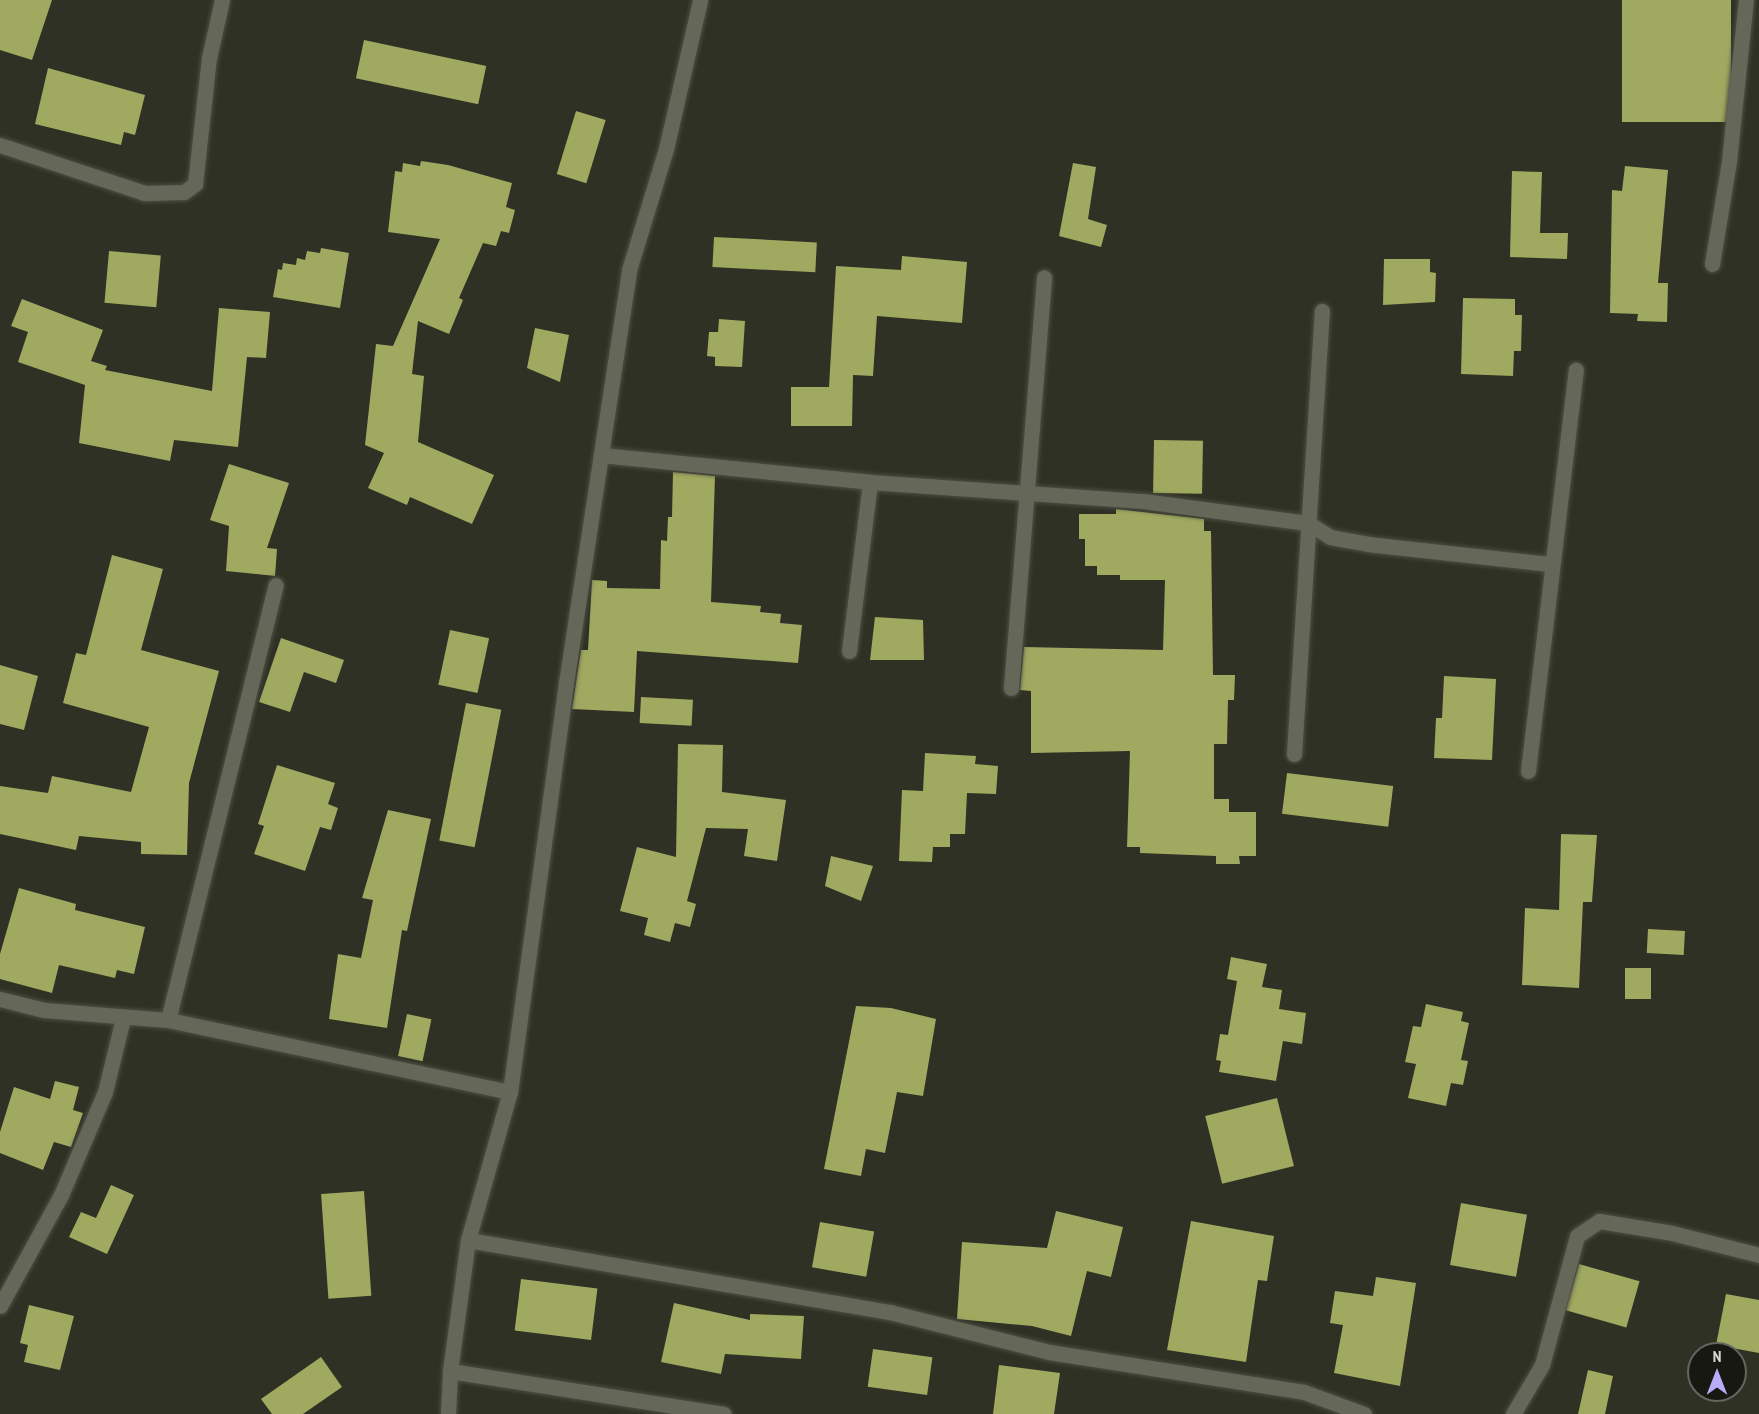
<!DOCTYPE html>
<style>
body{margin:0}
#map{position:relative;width:1759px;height:1414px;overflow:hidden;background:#2f3124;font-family:"PT Sans Narrow",sans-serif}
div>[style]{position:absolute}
.building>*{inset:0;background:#a0a960;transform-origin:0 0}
.roads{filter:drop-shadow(0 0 2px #4d4f44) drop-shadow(0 0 2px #4d4f44)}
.minor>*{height:15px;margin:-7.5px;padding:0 7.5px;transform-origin:7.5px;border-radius:7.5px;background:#656859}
span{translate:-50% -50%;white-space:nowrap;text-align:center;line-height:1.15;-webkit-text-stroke:6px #171812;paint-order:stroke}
.north{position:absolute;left:1687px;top:1342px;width:60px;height:60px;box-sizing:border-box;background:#171812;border:2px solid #65665f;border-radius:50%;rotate:0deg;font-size:16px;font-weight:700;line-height:24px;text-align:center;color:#d9dbd2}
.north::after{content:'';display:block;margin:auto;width:21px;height:27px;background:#b6acf8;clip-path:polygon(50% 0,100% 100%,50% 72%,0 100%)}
</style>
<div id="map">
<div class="building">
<div style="clip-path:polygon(0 0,52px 0,32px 60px,0 50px)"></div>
<div style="left:1622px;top:0;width:109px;height:122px"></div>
<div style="left:364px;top:40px;width:125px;height:39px;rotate:12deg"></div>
<div style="clip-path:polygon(48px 68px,145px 95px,135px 135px,124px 132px,121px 145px,35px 124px)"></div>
<div style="left:576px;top:111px;width:31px;height:66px;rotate:17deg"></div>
<div style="clip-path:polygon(421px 161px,448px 165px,512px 183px,506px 207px,515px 210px,509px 233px,501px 231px,496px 246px,483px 243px,459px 298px,463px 300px,449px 334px,418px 321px,412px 374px,424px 376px,418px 442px,494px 475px,472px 524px,410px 497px,407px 505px,368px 488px,384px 453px,365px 445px,376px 344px,393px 346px,440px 239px,388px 232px,395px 171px,402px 172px,403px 163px,420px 166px)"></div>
<div style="clip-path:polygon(1073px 163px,1096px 167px,1088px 219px,1107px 225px,1101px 247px,1059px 236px)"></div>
<div style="clip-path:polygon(1625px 166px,1668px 170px,1658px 283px,1668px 283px,1667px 322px,1637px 321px,1638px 314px,1610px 313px,1612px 190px,1622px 191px)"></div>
<div style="clip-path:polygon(1512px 171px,1542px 172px,1540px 233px,1568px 233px,1567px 259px,1510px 257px)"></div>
<div style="left:714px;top:237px;width:103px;height:30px;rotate:3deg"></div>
<div style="clip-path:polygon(321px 248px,349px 253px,340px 308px,273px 297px,278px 269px,282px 270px,283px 263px,296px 265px,297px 258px,305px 260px,307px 251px,320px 253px)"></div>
<div style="left:109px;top:251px;width:52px;height:52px;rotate:5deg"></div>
<div style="clip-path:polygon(902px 256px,967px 262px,962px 323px,877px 316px,873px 376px,853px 375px,852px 426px,791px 426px,791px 387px,829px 387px,836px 266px,901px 270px)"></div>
<div style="clip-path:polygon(1384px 259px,1430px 259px,1430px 272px,1436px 273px,1435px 302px,1383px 305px)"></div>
<div style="clip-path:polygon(1463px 298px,1515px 299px,1515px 315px,1522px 315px,1521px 351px,1514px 351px,1513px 376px,1461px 374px)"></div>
<div style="clip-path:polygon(22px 299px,103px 330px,91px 361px,107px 366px,105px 370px,212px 391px,219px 308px,270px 312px,266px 358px,247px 357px,238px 447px,174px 440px,170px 461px,79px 443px,85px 385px,18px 362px,28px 332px,11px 326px)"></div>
<div style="clip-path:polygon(719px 319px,745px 321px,742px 367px,715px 366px,715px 357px,707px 356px,709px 332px,718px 332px)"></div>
<div style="clip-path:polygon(535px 328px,569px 335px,560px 382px,527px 368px)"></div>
<div style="left:1154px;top:440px;width:49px;height:53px;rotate:1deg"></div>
<div style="clip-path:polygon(229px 464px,289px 483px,267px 548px,277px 549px,275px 576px,226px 571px,229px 526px,210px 520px)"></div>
<div style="clip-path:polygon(673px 472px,715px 476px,711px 602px,761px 606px,760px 612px,781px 614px,780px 623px,802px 625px,798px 663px,637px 651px,634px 712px,572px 709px,581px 650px,588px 650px,592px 580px,607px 581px,607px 588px,660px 589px,661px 540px,667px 541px,668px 517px,672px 517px)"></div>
<div style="clip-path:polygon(1116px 509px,1204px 519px,1204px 531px,1211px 531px,1213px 675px,1235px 675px,1234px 700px,1228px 700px,1227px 744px,1214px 744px,1214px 799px,1229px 799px,1229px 812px,1256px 812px,1256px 856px,1239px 856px,1240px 864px,1216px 864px,1216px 856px,1140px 853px,1140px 847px,1127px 847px,1130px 751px,1031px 753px,1031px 691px,1020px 690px,1024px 647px,1163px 650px,1165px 580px,1120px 580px,1120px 575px,1097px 575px,1097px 566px,1085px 566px,1085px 539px,1079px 539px,1079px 514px,1116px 514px)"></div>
<div style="clip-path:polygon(112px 555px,163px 569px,141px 650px,219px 671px,189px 783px,187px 855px,141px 854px,141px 842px,79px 836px,76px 850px,0 834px,0 786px,48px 793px,52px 776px,131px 792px,149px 727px,63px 703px,76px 653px,86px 655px)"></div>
<div style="clip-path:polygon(875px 617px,923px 620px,924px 660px,870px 660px)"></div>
<div style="left:450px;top:630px;width:40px;height:56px;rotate:12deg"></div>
<div style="clip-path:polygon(281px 638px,344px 660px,336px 683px,304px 672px,290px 712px,259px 702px)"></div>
<div style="clip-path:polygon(0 665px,38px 676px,24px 730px,0 724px)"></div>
<div style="clip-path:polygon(1444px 676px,1496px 679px,1492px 760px,1434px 758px,1436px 718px,1442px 718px)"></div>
<div style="left:641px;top:697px;width:52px;height:26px;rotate:3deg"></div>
<div style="left:466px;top:703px;width:36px;height:140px;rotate:11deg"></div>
<div style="clip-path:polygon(678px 744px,723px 745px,722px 792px,786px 800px,777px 861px,744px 856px,748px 829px,706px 828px,687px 901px,696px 904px,690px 927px,675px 923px,670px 942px,644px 935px,648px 918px,620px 911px,637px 847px,676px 857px)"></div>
<div style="clip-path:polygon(925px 753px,976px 756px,975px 764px,998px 766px,996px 794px,967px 793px,965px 834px,950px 834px,950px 847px,933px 847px,932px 862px,899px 861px,902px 790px,923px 791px)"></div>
<div style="clip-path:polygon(277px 765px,335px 783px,328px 804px,338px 808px,331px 830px,320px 827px,305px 871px,254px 854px,264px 826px,258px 824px)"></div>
<div style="left:1287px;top:773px;width:107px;height:41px;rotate:7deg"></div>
<div style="clip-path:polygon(388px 810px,431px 819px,407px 931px,402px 930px,387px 1028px,329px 1019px,338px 954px,361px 958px,373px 900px,362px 898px)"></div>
<div style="clip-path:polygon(1561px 834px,1597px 835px,1592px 902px,1583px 902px,1579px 988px,1522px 985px,1525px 908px,1559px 910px)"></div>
<div style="clip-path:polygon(831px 856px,873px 866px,861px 901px,825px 886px)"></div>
<div style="clip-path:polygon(19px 888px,76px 904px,75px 910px,145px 927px,134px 974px,117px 970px,115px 978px,59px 965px,52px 993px,0 979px,0 954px)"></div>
<div style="left:1648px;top:929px;width:37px;height:24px;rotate:3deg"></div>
<div style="clip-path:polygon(1231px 957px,1267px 964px,1262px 987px,1282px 990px,1279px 1009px,1306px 1013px,1302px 1044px,1283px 1041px,1276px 1081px,1219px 1072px,1221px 1061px,1216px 1060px,1220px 1034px,1228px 1035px,1237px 981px,1227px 979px)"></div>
<div style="left:1625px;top:968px;width:26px;height:31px"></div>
<div style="clip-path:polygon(1426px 1004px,1463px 1012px,1461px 1021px,1469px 1023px,1461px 1060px,1468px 1061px,1463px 1085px,1451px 1083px,1446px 1106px,1408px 1098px,1416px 1064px,1405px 1062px,1413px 1026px,1421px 1027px)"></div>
<div style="clip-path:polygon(856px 1006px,891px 1008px,936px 1019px,923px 1096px,897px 1092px,885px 1153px,866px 1149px,861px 1176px,824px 1169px)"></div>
<div style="left:407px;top:1014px;width:25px;height:43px;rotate:12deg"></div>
<div style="clip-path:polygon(55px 1081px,79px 1087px,73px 1110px,83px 1113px,71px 1147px,54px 1142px,43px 1170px,0 1153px,0 1132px,14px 1087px,50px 1099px)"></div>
<div style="left:1277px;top:1098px;width:70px;height:74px;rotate:76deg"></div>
<div style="clip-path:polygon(111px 1185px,134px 1195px,107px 1254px,69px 1237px,81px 1212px,96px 1218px)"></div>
<div style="left:364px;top:1191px;width:105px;height:43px;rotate:86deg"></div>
<div style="left:1461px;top:1203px;width:67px;height:63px;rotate:10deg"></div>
<div style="clip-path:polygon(1056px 1211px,1123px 1227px,1111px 1277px,1087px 1271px,1071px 1336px,1032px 1326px,957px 1319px,962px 1242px,1047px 1248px)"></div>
<div style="clip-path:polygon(1191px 1221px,1274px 1236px,1267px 1281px,1258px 1280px,1246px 1362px,1167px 1350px)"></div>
<div style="left:820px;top:1222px;width:55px;height:46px;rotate:10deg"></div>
<div style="left:1579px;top:1264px;width:63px;height:48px;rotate:16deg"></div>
<div style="clip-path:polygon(1376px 1277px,1416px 1283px,1400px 1386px,1334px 1373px,1343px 1325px,1330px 1323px,1335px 1291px,1373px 1296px)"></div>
<div style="left:521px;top:1279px;width:77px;height:52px;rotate:7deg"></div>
<div style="clip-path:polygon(1726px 1294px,1759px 1300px,1759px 1353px,1716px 1345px)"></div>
<div style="clip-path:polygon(674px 1303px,750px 1320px,750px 1314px,804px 1316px,801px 1359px,725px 1354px,721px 1374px,661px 1362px)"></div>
<div style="clip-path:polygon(29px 1305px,74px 1316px,60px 1370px,24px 1362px,28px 1345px,20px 1343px)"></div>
<div style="left:873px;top:1349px;width:60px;height:38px;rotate:8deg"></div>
<div style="clip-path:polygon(321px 1357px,342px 1387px,303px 1414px,272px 1414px,261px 1399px)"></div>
<div style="clip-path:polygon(999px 1365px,1060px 1373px,1054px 1414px,993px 1414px)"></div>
<div style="clip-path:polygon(1588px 1370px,1613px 1376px,1605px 1414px,1578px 1414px)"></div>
</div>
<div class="roads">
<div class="minor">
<div style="left:0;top:145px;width:152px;rotate:18.4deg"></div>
<div style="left:144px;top:193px;width:40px;rotate:-1.4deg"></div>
<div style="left:184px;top:192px;width:14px;rotate:-36deg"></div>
<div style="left:195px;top:184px;width:127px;rotate:-83.7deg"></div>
<div style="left:209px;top:58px;width:59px;rotate:-77.4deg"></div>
<div style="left:1712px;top:264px;width:104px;rotate:-80.6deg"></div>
<div style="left:1729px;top:161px;width:162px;rotate:-84deg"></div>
<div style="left:601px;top:455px;width:270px;rotate:5.7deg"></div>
<div style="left:870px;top:482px;width:274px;rotate:4deg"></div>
<div style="left:1143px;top:501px;width:166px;rotate:7.6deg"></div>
<div style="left:1308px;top:523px;width:26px;rotate:32deg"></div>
<div style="left:1330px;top:537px;width:39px;rotate:10deg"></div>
<div style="left:1368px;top:544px;width:183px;rotate:6.3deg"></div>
<div style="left:849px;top:651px;width:170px;rotate:-82.9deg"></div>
<div style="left:1011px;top:688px;width:412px;rotate:-85.4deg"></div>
<div style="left:1294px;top:754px;width:444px;rotate:-86.4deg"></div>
<div style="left:1528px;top:771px;width:404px;rotate:-83.2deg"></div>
<div style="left:0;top:999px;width:45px;rotate:14deg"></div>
<div style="left:44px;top:1010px;width:124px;rotate:4.6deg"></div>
<div style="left:168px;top:1020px;width:349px;rotate:11.9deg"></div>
<div style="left:168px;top:1020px;width:448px;rotate:-76.1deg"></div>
<div style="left:468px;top:1240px;width:428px;rotate:9.7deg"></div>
<div style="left:890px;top:1312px;width:164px;rotate:14.1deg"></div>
<div style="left:1049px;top:1352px;width:258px;rotate:8.9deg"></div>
<div style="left:1304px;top:1392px;width:64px;rotate:20.1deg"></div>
<div style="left:0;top:1306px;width:127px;rotate:-61.2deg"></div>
<div style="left:61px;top:1195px;width:112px;rotate:-66.9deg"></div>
<div style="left:105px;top:1092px;width:76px;rotate:-76.3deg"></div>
<div style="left:450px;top:1371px;width:277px;rotate:8.9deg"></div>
<div style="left:448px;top:1414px;width:43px;rotate:-87.3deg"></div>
<div style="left:450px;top:1371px;width:132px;rotate:-82.2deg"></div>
<div style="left:468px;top:1240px;width:154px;rotate:-74.2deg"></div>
<div style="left:510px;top:1092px;width:413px;rotate:-82.2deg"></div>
<div style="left:566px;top:683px;width:418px;rotate:-81.3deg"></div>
<div style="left:629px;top:270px;width:127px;rotate:-73deg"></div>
<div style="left:666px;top:149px;width:153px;rotate:-77.1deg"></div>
<div style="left:1513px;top:1414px;width:57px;rotate:-59.4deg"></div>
<div style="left:1542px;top:1365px;width:134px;rotate:-74.8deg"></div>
<div style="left:1577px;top:1236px;width:27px;rotate:-34deg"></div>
<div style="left:1599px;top:1221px;width:74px;rotate:9.3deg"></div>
<div style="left:1672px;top:1233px;width:90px;rotate:14.2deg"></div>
</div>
</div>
<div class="north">N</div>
</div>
